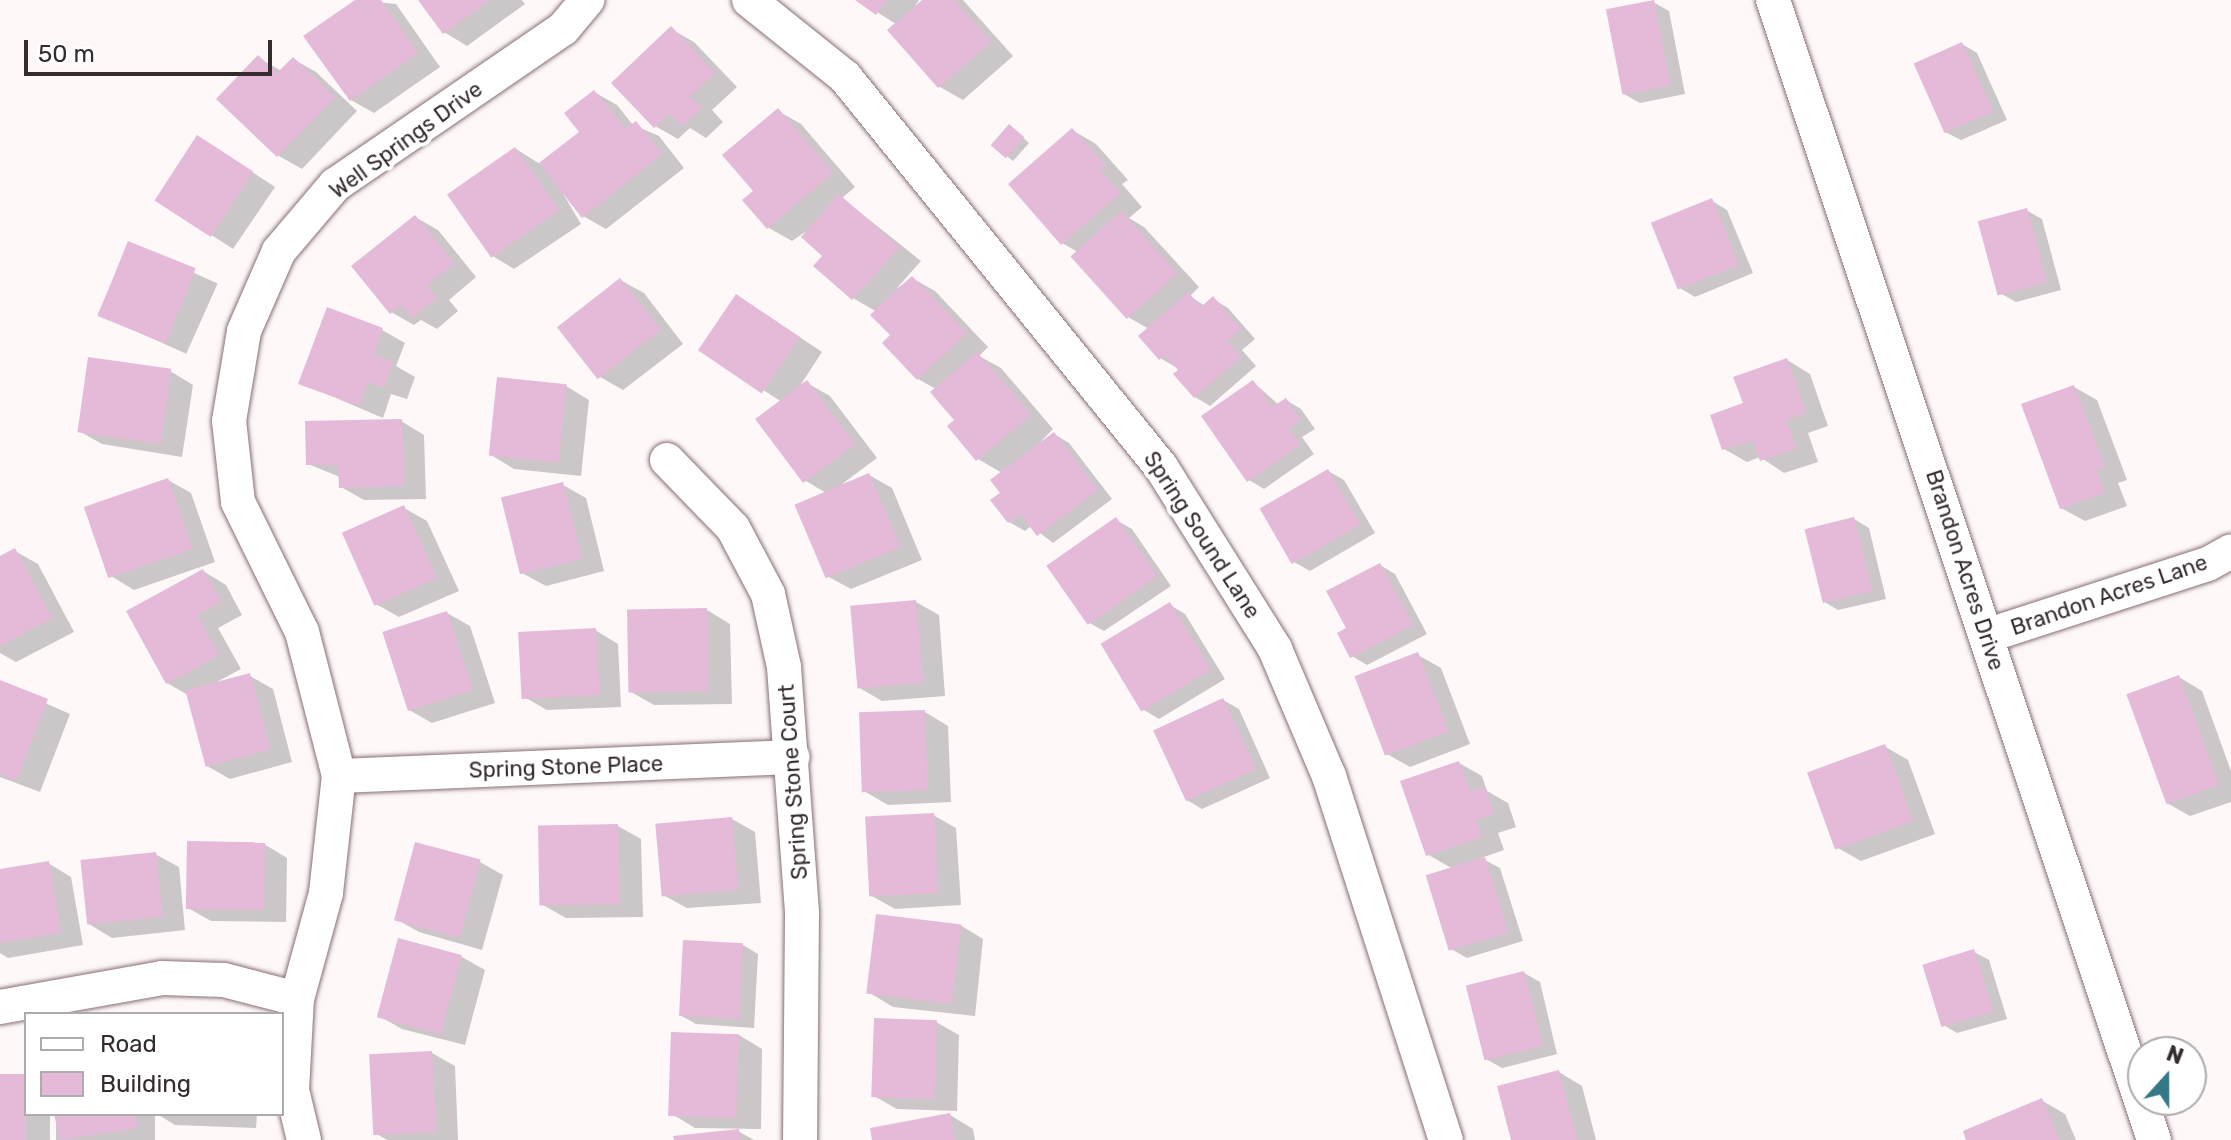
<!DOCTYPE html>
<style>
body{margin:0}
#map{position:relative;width:2231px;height:1140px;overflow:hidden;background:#fef8f9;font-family:Rubik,sans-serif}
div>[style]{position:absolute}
.shadow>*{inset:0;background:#0003;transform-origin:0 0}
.building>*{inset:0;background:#e5b9d8;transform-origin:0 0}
.roads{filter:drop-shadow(0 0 2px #876f73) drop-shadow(0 0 2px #876f73)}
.minor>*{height:34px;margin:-17px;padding:0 17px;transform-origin:17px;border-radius:17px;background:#fff}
span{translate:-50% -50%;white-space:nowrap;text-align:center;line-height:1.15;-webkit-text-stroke:8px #fff;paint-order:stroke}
.street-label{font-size:22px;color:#362b2d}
.legend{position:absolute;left:24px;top:1012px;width:260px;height:104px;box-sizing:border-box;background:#fff;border:2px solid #afaaab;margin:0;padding:10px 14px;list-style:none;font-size:24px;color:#362b2d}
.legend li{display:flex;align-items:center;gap:16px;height:40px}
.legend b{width:40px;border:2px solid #afaaab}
.north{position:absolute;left:2127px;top:1036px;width:80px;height:80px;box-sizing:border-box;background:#fff;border:2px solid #afaaab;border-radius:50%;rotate:21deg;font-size:22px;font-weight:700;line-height:32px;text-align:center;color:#362b2d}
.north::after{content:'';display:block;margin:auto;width:28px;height:36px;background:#357888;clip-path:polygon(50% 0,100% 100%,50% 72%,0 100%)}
.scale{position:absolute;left:24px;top:40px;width:248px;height:36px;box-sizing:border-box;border:4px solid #362b2d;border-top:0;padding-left:10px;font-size:24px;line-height:28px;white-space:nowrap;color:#362b2d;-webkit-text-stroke:6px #fff;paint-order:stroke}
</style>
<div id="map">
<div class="shadow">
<div style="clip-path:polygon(359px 0,396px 4px,440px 67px,374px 113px,351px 100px)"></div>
<div style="clip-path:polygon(420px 0,522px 0,525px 4px,467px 46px,444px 32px)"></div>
<div style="clip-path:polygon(858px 0,919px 0,915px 6px,925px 0,963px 0,1013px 56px,963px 100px,940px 87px,890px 30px,896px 24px)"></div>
<div style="clip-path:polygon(1653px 2px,1669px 11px,1685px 94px,1640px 103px,1624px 94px)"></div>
<div style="clip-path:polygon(671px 29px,694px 42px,737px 87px,712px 110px,723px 122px,706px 138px,690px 128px,678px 139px,655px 126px)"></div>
<div style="clip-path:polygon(1962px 44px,1977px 53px,2007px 120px,1961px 140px,1945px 132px)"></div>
<div style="clip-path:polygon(258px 58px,282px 71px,293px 59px,316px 72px,357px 111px,302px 169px,279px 156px,219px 99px)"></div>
<div style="clip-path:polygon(594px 92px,617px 105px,633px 125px,659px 136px,684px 168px,606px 229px,583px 216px,555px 180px,581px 224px,514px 269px,491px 255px,516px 149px,540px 164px,582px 132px)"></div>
<div style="clip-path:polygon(778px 111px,801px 124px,855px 187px,842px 198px,921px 261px,896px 289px,912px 278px,935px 291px,988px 347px,979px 356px,1001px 368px,1053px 429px,1034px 449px,1054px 434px,1069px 443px,1112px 499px,1053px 543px,1031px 526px,1025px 531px,1009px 522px,1002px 473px,978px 459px,936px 389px,918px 379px,885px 343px,893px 335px,877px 312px,853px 298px,811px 228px,792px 241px,769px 228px,745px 201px,756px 191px)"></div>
<div style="clip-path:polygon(1072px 130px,1096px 144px,1128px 180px,1122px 184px,1142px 207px,1129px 218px,1144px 227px,1199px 287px,1190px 296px,1205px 306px,1213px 299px,1228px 308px,1255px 339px,1242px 350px,1256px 366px,1210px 406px,1195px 397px,1181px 370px,1160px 358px,1149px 329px,1128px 317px,1078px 252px,1062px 243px)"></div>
<div style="clip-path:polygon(1016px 131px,1029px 143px,1013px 161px,992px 144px)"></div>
<div style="clip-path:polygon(220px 151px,275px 187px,233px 249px,156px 199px)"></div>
<div style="clip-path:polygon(1712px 201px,1727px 210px,1753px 273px,1695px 297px,1680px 288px)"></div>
<div style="clip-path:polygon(2026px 210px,2042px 219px,2061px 290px,2016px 302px,2000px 293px)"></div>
<div style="clip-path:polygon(415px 217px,438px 230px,476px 277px,449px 300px,458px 311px,437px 329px,421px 320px,414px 325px,391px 312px)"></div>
<div style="left:129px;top:244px;width:97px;height:77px;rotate:24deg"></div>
<div style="clip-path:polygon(620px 280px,644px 293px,683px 344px,623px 390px,600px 377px)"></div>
<div style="clip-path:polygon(759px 310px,822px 352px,798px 389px,807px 383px,830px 396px,877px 458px,842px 484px,869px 475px,892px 488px,922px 560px,851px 589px,827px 576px,826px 493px,806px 481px,782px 402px,701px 350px)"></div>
<div style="clip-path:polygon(382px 330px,405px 343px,396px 366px,415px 377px,407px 399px,391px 394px,383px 418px,301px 383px)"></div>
<div style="clip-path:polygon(1787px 360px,1810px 374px,1828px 426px,1808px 433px,1818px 462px,1784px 473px,1760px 457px,1747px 462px,1724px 449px,1745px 405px)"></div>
<div style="clip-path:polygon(170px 371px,193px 385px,182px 457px,102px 444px,79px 431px)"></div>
<div style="clip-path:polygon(1253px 382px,1279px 405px,1286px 400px,1301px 409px,1315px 429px,1302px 437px,1314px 454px,1264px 489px,1249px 480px)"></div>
<div style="clip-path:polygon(566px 386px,589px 400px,581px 476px,514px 469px,491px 455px)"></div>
<div style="clip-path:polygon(2074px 387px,2097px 400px,2127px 480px,2118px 483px,2127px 506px,2085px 521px,2061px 508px)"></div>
<div style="clip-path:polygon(401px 421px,424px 435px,426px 499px,364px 500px,341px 487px,340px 477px,308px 464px)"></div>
<div style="clip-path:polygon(1328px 471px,1344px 480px,1375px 533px,1310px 571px,1294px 562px)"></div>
<div style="clip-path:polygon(168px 480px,191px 493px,215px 562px,134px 590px,111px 576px)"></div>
<div style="clip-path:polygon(563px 485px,586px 498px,604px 571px,546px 586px,522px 573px)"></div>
<div style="clip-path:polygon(404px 508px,427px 521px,459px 591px,399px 617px,376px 604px)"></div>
<div style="clip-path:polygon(1854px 519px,1869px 528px,1886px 599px,1838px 610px,1823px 601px)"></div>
<div style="clip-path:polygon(1116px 520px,1132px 529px,1171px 586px,1104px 631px,1088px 622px)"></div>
<div style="clip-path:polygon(15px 551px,38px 564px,74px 632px,16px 662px,0 653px,0 559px)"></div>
<div style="clip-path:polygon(1380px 565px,1395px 574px,1427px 634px,1367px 665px,1352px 656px)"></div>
<div style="clip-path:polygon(203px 571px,226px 585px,242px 615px,218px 628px,241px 669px,213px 684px,250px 676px,273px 689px,292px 762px,230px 779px,207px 766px,188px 695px,167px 683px)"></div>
<div style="clip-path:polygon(916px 602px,939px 615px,945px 696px,882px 701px,858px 687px)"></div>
<div style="clip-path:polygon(1170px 605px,1185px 614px,1225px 679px,1159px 719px,1144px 710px)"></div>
<div style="clip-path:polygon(707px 610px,730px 624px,732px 704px,654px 705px,631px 692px)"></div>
<div style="clip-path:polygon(447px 613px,470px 626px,495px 703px,432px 723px,409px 710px)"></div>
<div style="clip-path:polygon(595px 630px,618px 644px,621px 707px,547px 710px,524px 697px)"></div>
<div style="clip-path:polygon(1418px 655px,1441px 668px,1470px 744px,1410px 767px,1387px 754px)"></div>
<div style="clip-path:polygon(2179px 677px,2202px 691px,2231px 771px,2231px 802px,2190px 816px,2167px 803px)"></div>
<div style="clip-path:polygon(0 683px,70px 714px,40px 792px,0 777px)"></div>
<div style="clip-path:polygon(1223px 700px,1239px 709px,1270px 778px,1202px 809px,1187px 800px)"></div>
<div style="clip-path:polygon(925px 712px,948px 726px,951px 802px,888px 805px,864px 791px)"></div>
<div style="clip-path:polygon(1884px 746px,1908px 760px,1935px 834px,1861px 861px,1838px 848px)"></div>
<div style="clip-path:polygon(1459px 763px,1482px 776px,1487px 791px,1508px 803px,1516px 827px,1498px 833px,1504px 850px,1481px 858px,1500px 868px,1523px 941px,1467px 958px,1451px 949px,1453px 869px,1427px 854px)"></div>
<div style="clip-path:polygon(933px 815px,956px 828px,961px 905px,895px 909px,872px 896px)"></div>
<div style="clip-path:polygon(732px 819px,755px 832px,761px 903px,687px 908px,663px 895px)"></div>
<div style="clip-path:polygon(618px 826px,641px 839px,643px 917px,566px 918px,543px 905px)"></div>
<div style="clip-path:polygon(264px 844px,287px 858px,286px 922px,211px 921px,188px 908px)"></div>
<div style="clip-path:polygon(155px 854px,179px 867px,185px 930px,112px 938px,89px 924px)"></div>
<div style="clip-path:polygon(480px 862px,503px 875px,482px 950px,419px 932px,396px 919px)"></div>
<div style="clip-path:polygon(48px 863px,71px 877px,83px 945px,8px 958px,0 953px,0 871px)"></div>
<div style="clip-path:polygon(960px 925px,983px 939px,975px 1016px,893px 1007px,870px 993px)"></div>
<div style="clip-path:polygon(400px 940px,462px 957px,485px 970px,465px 1045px,402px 1029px,379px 1016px)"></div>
<div style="clip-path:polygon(743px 945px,758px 954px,754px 1028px,696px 1024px,680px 1015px)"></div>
<div style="clip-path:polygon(1974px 952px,1989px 960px,2007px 1019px,1957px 1033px,1942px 1024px)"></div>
<div style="clip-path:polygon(1524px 973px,1540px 982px,1557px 1054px,1502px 1068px,1486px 1059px)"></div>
<div style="clip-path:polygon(936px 1022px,959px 1035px,957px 1111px,897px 1109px,874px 1096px)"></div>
<div style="clip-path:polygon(739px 1035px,762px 1049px,761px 1129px,695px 1128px,672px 1114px)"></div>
<div style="clip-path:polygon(432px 1053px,455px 1066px,458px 1140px,387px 1140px,375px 1133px)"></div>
<div style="clip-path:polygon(1559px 1072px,1582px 1086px,1596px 1140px,1513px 1140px)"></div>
<div style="clip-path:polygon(0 1076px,26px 1114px,50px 1114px,50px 1140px,0 1140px)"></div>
<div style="clip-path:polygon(2041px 1100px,2065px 1114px,2076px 1140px,1969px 1140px)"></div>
<div style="left:56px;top:1114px;width:99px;height:27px"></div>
<div style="clip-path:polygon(157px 1114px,257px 1114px,256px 1128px,175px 1125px)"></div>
<div style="clip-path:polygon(950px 1115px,973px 1129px,975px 1140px,874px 1140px)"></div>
<div style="clip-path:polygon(736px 1130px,754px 1140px,676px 1140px)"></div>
</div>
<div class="building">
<div style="clip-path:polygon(355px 0,381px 0,418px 53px,350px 101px,303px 36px)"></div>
<div style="clip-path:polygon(418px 0,490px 0,443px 34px)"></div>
<div style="clip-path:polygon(855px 0,887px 0,876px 15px)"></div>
<div style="clip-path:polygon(922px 0,954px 0,991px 42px,938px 88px,887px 30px)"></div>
<div style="left:1654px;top:0;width:87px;height:49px;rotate:79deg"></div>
<div style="clip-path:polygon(671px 26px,715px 73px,690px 96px,702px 108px,682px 126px,669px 113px,654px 128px,611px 83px)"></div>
<div style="left:1962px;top:42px;width:76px;height:53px;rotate:66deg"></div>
<div style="clip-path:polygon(258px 55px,277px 73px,293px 57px,335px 97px,277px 157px,216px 99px)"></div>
<div style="clip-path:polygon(594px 90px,625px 129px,636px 121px,662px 154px,582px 218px,539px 163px,579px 132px,564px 113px)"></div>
<div style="clip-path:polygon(778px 108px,833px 173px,767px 229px,742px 200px,753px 191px,722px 155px)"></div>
<div style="left:1009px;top:124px;width:20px;height:28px;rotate:41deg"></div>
<div style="clip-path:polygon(1072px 128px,1106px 166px,1100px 170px,1120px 193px,1061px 245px,1008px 184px)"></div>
<div style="left:197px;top:135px;width:67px;height:78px;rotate:33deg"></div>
<div style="left:515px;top:147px;width:77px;height:83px;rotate:55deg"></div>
<div style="clip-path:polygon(839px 194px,899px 247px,852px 300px,813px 266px,822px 256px,801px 237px)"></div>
<div style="left:1712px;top:198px;width:72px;height:66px;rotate:68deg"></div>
<div style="left:2027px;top:208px;width:77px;height:51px;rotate:75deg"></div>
<div style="left:1121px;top:211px;width:84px;height:68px;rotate:48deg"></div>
<div style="clip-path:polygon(415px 215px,454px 263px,427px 286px,437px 298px,412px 318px,401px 305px,390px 314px,351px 266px)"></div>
<div style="left:128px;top:241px;width:73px;height:81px;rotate:22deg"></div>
<div style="clip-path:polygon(912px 276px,967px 333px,917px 380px,882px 343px,890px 335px,870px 315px)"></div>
<div style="left:620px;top:278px;width:66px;height:80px;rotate:52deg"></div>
<div style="clip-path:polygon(1188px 292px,1201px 307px,1213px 296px,1241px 329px,1227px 341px,1241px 357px,1194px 398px,1173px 374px,1178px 370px,1164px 355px,1159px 360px,1138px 336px)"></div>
<div style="left:736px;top:294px;width:77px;height:68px;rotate:34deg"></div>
<div style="clip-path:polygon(327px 307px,383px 328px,373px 355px,393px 362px,384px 388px,368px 382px,359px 406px,298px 384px)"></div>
<div style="clip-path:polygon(977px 352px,1031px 415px,976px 461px,947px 426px,954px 420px,930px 392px)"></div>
<div style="left:88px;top:357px;width:84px;height:76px;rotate:8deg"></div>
<div style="clip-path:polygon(1787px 358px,1806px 413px,1786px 420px,1796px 449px,1760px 461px,1752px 440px,1722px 450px,1710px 415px,1743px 403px,1733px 377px)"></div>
<div style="left:497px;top:377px;width:70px;height:79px;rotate:6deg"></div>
<div style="left:807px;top:380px;width:80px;height:65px;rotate:53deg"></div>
<div style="clip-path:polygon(1253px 380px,1272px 407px,1286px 398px,1301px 420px,1288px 428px,1300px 445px,1247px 482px,1201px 416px)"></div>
<div style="clip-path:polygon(2074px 385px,2105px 467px,2096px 470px,2105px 493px,2060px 509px,2021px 404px)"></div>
<div style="clip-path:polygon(402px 419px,404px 486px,339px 488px,338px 465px,306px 465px,305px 421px)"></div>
<div style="clip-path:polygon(1054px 432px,1098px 490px,1037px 536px,1020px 514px,1008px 523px,990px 500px,1000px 493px,990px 480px)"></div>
<div style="left:1328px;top:469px;width:64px;height:79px;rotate:60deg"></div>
<div style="left:869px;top:473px;width:80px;height:81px;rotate:67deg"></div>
<div style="left:168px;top:478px;width:75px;height:89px;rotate:71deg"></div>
<div style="left:563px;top:482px;width:79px;height:64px;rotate:76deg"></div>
<div style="left:404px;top:505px;width:80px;height:68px;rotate:66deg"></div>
<div style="left:1116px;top:517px;width:72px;height:85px;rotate:55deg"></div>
<div style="left:1854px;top:517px;width:76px;height:51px;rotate:76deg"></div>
<div style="clip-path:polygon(15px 548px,52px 618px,0 646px,0 556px)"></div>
<div style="clip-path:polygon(1380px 563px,1413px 625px,1350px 658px,1337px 633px,1346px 628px,1326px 591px)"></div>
<div style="clip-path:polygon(203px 569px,221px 602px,197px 615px,219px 655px,166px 684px,126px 611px)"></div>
<div style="left:916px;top:600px;width:83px;height:66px;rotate:85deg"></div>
<div style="left:1170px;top:602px;width:79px;height:81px;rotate:59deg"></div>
<div style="left:707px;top:608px;width:83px;height:80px;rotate:89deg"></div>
<div style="left:447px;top:611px;width:83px;height:68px;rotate:72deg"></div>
<div style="left:596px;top:628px;width:67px;height:78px;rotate:87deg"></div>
<div style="left:1418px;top:652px;width:85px;height:68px;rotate:69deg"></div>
<div style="left:250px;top:673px;width:79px;height:67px;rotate:75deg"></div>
<div style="left:2179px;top:675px;width:117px;height:56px;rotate:70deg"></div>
<div style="clip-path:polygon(0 680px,48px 699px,16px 781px,0 774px)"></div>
<div style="left:1223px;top:698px;width:78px;height:77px;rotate:65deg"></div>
<div style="left:925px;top:710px;width:80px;height:66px;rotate:88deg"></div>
<div style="left:1885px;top:744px;width:82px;height:83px;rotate:70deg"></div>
<div style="clip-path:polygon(1459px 761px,1470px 792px,1485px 787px,1494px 814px,1476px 820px,1482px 837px,1426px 856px,1400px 781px)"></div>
<div style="left:934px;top:813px;width:80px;height:69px;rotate:87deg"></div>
<div style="left:732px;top:817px;width:73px;height:77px;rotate:85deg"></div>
<div style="left:618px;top:824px;width:80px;height:80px;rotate:89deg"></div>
<div style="left:187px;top:841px;width:78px;height:68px;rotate:1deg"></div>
<div style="left:415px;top:842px;width:68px;height:81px;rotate:15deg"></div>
<div style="left:156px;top:852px;width:65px;height:76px;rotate:84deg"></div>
<div style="left:1485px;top:857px;width:79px;height:62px;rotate:73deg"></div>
<div style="clip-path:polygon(49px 861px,61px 933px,0 943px,0 869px)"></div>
<div style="left:876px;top:914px;width:86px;height:80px;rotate:7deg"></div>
<div style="left:398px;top:938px;width:66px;height:82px;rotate:15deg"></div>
<div style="left:683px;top:940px;width:60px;height:76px;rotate:3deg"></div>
<div style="left:1974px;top:949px;width:65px;height:54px;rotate:73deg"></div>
<div style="left:1524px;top:971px;width:77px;height:60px;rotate:76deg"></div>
<div style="left:874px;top:1018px;width:63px;height:79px;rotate:2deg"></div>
<div style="left:671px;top:1032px;width:68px;height:84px;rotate:2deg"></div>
<div style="left:432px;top:1051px;width:81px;height:63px;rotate:87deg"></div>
<div style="clip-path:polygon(1559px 1070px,1577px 1140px,1511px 1140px,1497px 1086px)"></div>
<div style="left:0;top:1074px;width:26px;height:66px"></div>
<div style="clip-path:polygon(2042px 1098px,2059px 1140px,1966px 1140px,1963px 1131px)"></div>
<div style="clip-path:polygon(950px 1113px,955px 1140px,872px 1140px,870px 1128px)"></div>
<div style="clip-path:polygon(54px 1114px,135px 1114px,138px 1128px,60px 1140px)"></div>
<div style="clip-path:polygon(739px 1129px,740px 1140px,674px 1140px,673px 1136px)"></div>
</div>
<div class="roads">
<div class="minor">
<div style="left:749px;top:0;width:123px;rotate:38.7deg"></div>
<div style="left:845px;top:77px;width:502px;rotate:50.98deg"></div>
<div style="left:1161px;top:467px;width:215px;rotate:57.9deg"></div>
<div style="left:1275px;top:649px;width:138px;rotate:67deg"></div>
<div style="left:1329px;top:776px;width:382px;rotate:72.2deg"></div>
<div style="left:1773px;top:0;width:1202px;rotate:71.52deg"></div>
<div style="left:667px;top:460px;width:95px;rotate:45.9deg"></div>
<div style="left:733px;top:528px;width:75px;rotate:62.1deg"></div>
<div style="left:768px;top:594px;width:75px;rotate:77.6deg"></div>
<div style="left:784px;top:667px;width:249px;rotate:85.8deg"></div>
<div style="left:802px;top:915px;width:225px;rotate:90.5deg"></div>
<div style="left:1986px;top:636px;width:233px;rotate:-18deg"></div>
<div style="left:2208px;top:564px;width:26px;rotate:-29deg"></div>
<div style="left:339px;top:776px;width:454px;rotate:-2.4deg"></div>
<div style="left:0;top:1007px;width:165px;rotate:-10.1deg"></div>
<div style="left:162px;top:978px;width:62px;rotate:1.8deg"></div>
<div style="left:224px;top:980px;width:75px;rotate:14.6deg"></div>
<div style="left:304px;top:1140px;width:51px;rotate:-103.5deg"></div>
<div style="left:292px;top:1090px;width:91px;rotate:-86.9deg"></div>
<div style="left:297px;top:999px;width:110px;rotate:-74.7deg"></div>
<div style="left:326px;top:893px;width:118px;rotate:-83.7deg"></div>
<div style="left:339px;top:776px;width:149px;rotate:-104.4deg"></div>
<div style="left:302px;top:632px;width:145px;rotate:-116.2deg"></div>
<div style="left:238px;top:502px;width:81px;rotate:-96.3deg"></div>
<div style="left:229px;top:421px;width:91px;rotate:-80.5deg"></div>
<div style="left:244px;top:331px;width:87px;rotate:-66.4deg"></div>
<div style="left:279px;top:251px;width:87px;rotate:-49.7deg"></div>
<div style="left:335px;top:185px;width:276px;rotate:-34.4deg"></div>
<div style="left:563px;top:29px;width:38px;rotate:-50deg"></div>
</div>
</div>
<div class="street-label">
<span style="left:406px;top:140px;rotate:-36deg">Well Springs Drive</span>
<span style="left:1202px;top:535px;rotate:57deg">Spring Sound Lane</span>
<span style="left:1965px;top:570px;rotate:72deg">Brandon Acres Drive</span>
<span style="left:2109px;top:595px;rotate:-19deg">Brandon Acres Lane</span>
<span style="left:566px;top:767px;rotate:-2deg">Spring Stone Place</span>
<span style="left:793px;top:782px;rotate:-94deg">Spring Stone Court</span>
</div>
<ul class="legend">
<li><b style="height:10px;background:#fff"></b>Road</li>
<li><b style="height:22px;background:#e5b9d8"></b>Building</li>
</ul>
<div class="north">N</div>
<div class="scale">50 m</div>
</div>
